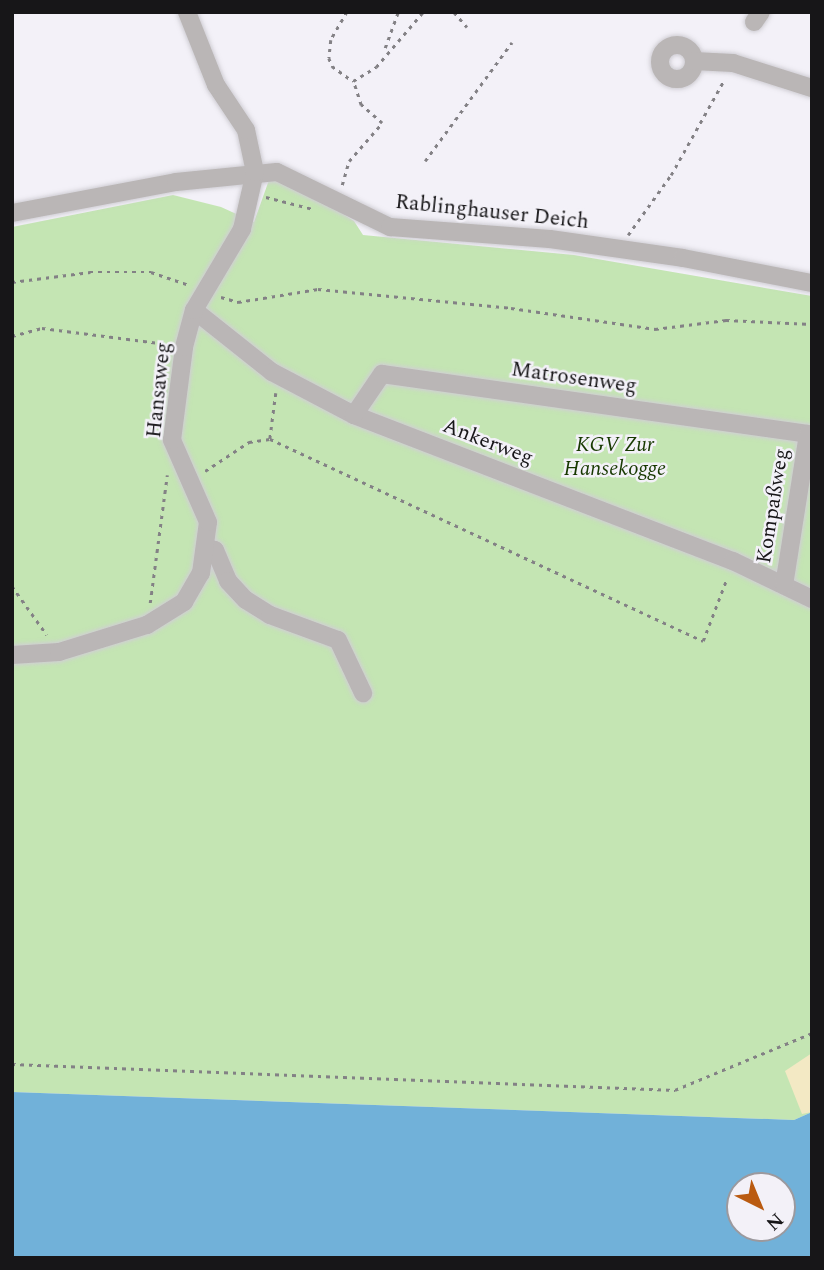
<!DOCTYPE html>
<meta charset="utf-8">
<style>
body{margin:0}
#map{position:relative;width:824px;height:1270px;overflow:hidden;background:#f3f1f8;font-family:Spectral,serif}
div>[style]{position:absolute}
.green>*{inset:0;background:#c4e5b3}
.sand>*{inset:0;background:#f3e9c4}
.water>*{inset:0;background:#71b1d9}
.path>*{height:2.5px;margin-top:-1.25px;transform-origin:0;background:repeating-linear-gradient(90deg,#838185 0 3.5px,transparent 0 8.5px)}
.roads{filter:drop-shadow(0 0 2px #d0ced4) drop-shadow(0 0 2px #d0ced4)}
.minor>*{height:18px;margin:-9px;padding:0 9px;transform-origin:9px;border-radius:9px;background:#bab6b6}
.minor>.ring{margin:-9px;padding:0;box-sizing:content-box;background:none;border:18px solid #bab6b6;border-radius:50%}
span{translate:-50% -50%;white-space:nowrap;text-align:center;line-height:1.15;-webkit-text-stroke:5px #f3f1f8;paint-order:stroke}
.street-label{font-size:21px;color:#171618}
.park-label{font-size:21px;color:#173900;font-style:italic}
.frame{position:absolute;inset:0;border:14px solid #171618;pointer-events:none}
.north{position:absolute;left:726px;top:1172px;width:70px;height:70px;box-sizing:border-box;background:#f3f1f8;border:2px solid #9b999e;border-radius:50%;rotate:137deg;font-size:19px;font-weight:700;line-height:28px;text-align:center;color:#171618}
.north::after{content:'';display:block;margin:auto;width:24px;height:32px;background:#ba5b11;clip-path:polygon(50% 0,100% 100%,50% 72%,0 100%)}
</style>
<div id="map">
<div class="green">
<div style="clip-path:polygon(269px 180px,281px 181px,326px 203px,354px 221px,363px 235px,574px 255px,812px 296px,812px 1112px,794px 1120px,12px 1092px,12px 227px,173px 195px,221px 207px,254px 222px)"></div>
</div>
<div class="sand">
<div style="clip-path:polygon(812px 1053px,812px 1112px,802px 1114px,785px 1071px)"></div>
</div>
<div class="water">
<div style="clip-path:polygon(evenodd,12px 1092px,794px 1120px,812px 1112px,812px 1258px,12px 1258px,12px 1092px,740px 1186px,782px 1186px,782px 1228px,740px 1228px,740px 1186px)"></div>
</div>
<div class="path">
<div style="left:347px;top:12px;width:32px;rotate:120deg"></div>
<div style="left:331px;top:40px;width:18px;rotate:96deg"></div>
<div style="left:329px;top:58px;width:9px;rotate:69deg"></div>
<div style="left:332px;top:66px;width:26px;rotate:36deg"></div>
<div style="left:353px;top:81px;width:27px;rotate:-31deg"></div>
<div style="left:376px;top:67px;width:72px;rotate:-49.5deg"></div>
<div style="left:454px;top:12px;width:20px;rotate:49deg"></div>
<div style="left:385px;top:48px;width:38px;rotate:-70deg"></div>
<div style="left:425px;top:161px;width:147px;rotate:-53.8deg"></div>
<div style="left:342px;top:185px;width:25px;rotate:-74deg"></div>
<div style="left:349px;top:161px;width:50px;rotate:-49deg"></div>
<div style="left:382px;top:123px;width:28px;rotate:-139deg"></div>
<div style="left:361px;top:105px;width:25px;rotate:-108deg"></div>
<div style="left:266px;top:197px;width:49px;rotate:14.3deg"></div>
<div style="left:628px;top:235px;width:74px;rotate:-54.4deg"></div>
<div style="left:671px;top:175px;width:109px;rotate:-60.8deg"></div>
<div style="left:12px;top:282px;width:79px;rotate:-7.3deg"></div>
<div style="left:90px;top:272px;width:61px"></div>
<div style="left:151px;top:272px;width:40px;rotate:18.9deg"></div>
<div style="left:221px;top:297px;width:18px;rotate:16deg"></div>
<div style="left:238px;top:302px;width:81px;rotate:-9.2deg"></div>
<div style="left:318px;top:289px;width:194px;rotate:5.6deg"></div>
<div style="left:511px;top:308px;width:146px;rotate:8.3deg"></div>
<div style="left:655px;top:329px;width:72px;rotate:-7.2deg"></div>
<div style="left:726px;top:320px;width:86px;rotate:2.7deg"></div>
<div style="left:12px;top:336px;width:31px;rotate:-15deg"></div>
<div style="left:42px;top:328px;width:126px;rotate:7.3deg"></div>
<div style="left:276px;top:393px;width:46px;rotate:97.4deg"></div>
<div style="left:270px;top:439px;width:478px;rotate:25deg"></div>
<div style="left:703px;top:641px;width:67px;rotate:-69.1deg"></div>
<div style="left:205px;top:471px;width:53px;rotate:-33.4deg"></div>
<div style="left:249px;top:442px;width:21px;rotate:-8deg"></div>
<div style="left:12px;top:586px;width:60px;rotate:54.5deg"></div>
<div style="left:150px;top:603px;width:129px;rotate:-82.4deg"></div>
<div style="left:12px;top:1064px;width:664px;rotate:2.25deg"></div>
<div style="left:675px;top:1090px;width:148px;rotate:-22.6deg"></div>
</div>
<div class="roads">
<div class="minor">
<div style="left:754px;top:22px;width:12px;rotate:-55deg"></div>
<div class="ring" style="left:660px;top:45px;width:16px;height:16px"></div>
<div style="left:694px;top:61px;width:39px;rotate:3deg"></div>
<div style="left:733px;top:63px;width:83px;rotate:17.6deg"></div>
<div style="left:12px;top:213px;width:167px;rotate:-10.7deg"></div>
<div style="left:176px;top:182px;width:101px;rotate:-5.7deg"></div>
<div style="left:277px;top:172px;width:126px;rotate:26deg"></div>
<div style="left:390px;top:227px;width:160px;rotate:4.3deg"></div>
<div style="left:550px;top:239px;width:134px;rotate:8.1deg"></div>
<div style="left:683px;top:258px;width:131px;rotate:11deg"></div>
<div style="left:194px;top:310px;width:100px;rotate:38.5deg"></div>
<div style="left:272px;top:372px;width:93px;rotate:27.7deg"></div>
<div style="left:354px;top:415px;width:406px;rotate:21.1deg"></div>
<div style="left:733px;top:561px;width:88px;rotate:25.7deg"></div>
<div style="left:354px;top:415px;width:50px;rotate:-55.7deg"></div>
<div style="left:382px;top:374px;width:430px;rotate:8deg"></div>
<div style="left:808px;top:434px;width:153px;rotate:99deg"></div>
<div style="left:207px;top:548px;width:8px;rotate:14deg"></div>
<div style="left:215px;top:550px;width:34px;rotate:67deg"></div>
<div style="left:228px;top:581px;width:26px;rotate:47deg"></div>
<div style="left:246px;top:600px;width:28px;rotate:32deg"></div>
<div style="left:270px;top:615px;width:72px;rotate:20.2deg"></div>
<div style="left:338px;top:640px;width:59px;rotate:64.7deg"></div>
<div style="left:12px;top:655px;width:47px;rotate:-3.7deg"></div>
<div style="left:59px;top:652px;width:92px;rotate:-17.1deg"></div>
<div style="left:147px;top:625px;width:44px;rotate:-31.9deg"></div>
<div style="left:184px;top:602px;width:34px;rotate:-60deg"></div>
<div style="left:201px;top:573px;width:51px;rotate:-82.2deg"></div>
<div style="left:208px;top:522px;width:90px;rotate:-113.7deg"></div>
<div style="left:172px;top:440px;width:94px;rotate:-82.6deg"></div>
<div style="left:184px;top:347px;width:38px;rotate:-75deg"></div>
<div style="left:194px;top:310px;width:94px;rotate:-59.3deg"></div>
<div style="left:242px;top:229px;width:58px;rotate:-77.2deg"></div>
<div style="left:255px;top:172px;width:43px;rotate:-102.1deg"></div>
<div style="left:246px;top:130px;width:54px;rotate:-123.7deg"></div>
<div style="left:216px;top:85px;width:79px;rotate:-111.7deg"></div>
</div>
</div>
<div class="street-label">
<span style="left:492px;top:212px;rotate:6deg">Rablinghauser Deich</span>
<span style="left:574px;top:378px;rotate:8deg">Matrosenweg</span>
<span style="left:159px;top:390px;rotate:-84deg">Hansaweg</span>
<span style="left:488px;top:442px;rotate:21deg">Ankerweg</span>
<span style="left:773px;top:506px;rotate:-81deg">Kompaßweg</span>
</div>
<div class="park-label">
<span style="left:615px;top:457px">KGV Zur<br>Hansekogge</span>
</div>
<div class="frame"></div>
<div class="north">N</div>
</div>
